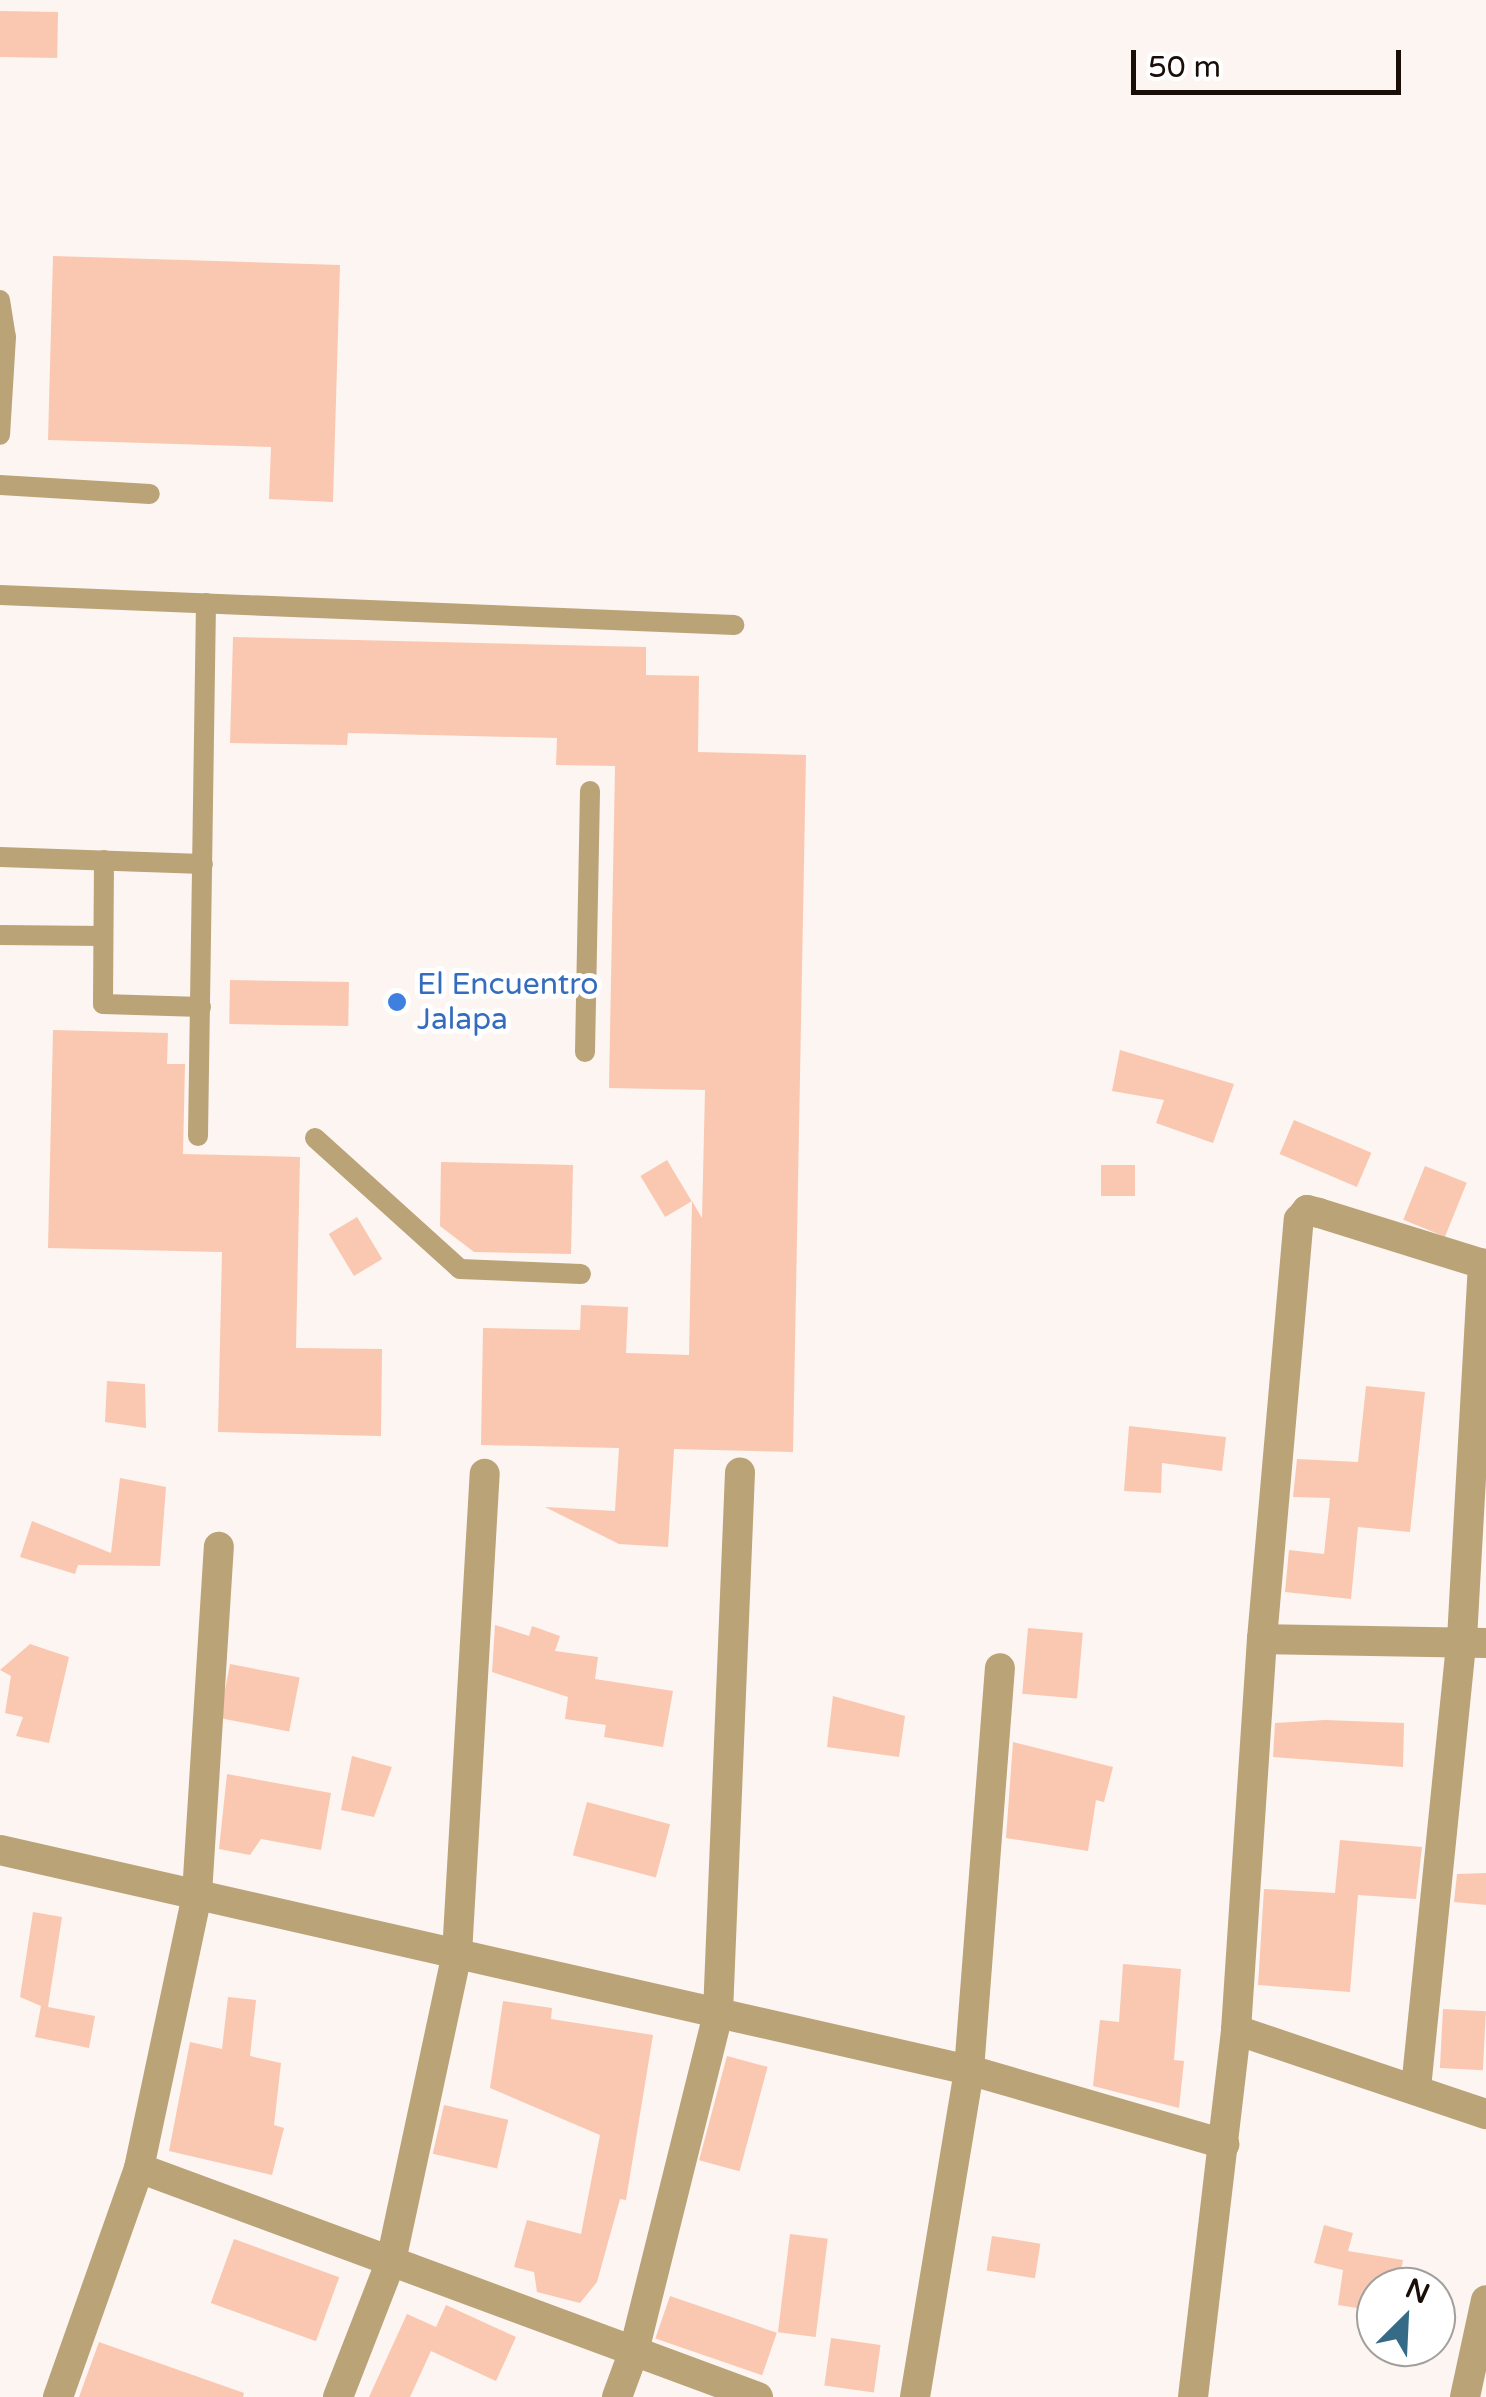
<!DOCTYPE html>
<style>
body{margin:0}
#map{position:relative;width:1486px;height:2397px;overflow:hidden;background:#fcf5f2;font-family:"Varela Round",sans-serif}
div>[style]{position:absolute}
.building>*{inset:0;background:#fac8b0;transform-origin:0 0}
.lane>*{height:20px;margin:-10px;padding:0 10px;transform-origin:10px;border-radius:10px;background:#bba378}
.street>*{height:30px;margin:-15px;padding:0 15px;transform-origin:15px;border-radius:15px;background:#bba378}
.dots>*{width:28px;height:28px;translate:-50% -50%;box-sizing:border-box;border:5px solid #fff;border-radius:50%}
span{translate:-50% -50%;white-space:nowrap;text-align:center;line-height:1.15;-webkit-text-stroke:10px #fff;paint-order:stroke}
.shop-label{font-size:30px;color:#366cbe}
.left{translate:0 -50%;text-align:left}
.north{position:absolute;left:1356px;top:2267px;width:100px;height:100px;box-sizing:border-box;background:#fff;border:2px solid #a39f9c;border-radius:50%;rotate:24deg;font-size:28px;font-weight:700;line-height:40px;text-align:center;color:#190e08}
.north::after{content:'';display:block;margin:auto;width:35px;height:45px;background:#356b86;clip-path:polygon(50% 0,100% 100%,50% 72%,0 100%)}
.scale{position:absolute;left:1131px;top:50px;width:270px;height:45px;box-sizing:border-box;border:5px solid #190e08;border-top:0;padding-left:12px;font-size:30px;line-height:35px;white-space:nowrap;color:#190e08;-webkit-text-stroke:8px #fff;paint-order:stroke}
</style>
<div id="map">
<div class="building">
<div style="left:0;top:11px;width:58px;height:46px;rotate:1deg"></div>
<div style="clip-path:polygon(53px 256px,340px 265px,333px 502px,269px 499px,271px 447px,48px 440px)"></div>
<div style="clip-path:polygon(233px 637px,646px 647px,646px 675px,699px 676px,698px 752px,806px 755px,793px 1452px,674px 1449px,668px 1547px,619px 1544px,545px 1507px,615px 1511px,619px 1448px,481px 1445px,483px 1328px,580px 1330px,581px 1305px,628px 1307px,626px 1353px,689px 1355px,692px 1201px,702px 1218px,705px 1090px,609px 1088px,615px 766px,556px 765px,557px 738px,348px 733px,347px 745px,230px 743px)"></div>
<div style="left:230px;top:980px;width:119px;height:44px;rotate:1deg"></div>
<div style="clip-path:polygon(53px 1030px,168px 1033px,167px 1064px,185px 1064px,183px 1154px,300px 1157px,296px 1348px,382px 1349px,381px 1436px,218px 1432px,222px 1252px,48px 1248px)"></div>
<div style="clip-path:polygon(1120px 1050px,1234px 1084px,1213px 1143px,1156px 1123px,1164px 1100px,1112px 1091px)"></div>
<div style="left:1294px;top:1120px;width:84px;height:37px;rotate:23deg"></div>
<div style="left:667px;top:1160px;width:48px;height:31px;rotate:59deg"></div>
<div style="clip-path:polygon(441px 1162px,573px 1165px,571px 1254px,474px 1252px,440px 1226px)"></div>
<div style="left:1101px;top:1165px;width:34px;height:31px"></div>
<div style="left:1425px;top:1166px;width:45px;height:58px;rotate:22deg"></div>
<div style="left:357px;top:1217px;width:49px;height:33px;rotate:59deg"></div>
<div style="clip-path:polygon(107px 1381px,145px 1384px,146px 1428px,105px 1422px)"></div>
<div style="clip-path:polygon(1366px 1386px,1425px 1392px,1410px 1532px,1358px 1527px,1351px 1599px,1285px 1592px,1289px 1550px,1324px 1554px,1330px 1498px,1293px 1497px,1297px 1459px,1358px 1462px)"></div>
<div style="clip-path:polygon(1129px 1426px,1226px 1437px,1222px 1471px,1162px 1463px,1161px 1493px,1124px 1491px)"></div>
<div style="clip-path:polygon(120px 1478px,166px 1487px,160px 1566px,78px 1565px,75px 1574px,20px 1557px,32px 1521px,111px 1553px)"></div>
<div style="clip-path:polygon(495px 1625px,529px 1636px,532px 1626px,560px 1636px,555px 1651px,598px 1657px,595px 1679px,673px 1691px,663px 1747px,604px 1737px,606px 1725px,565px 1719px,568px 1697px,492px 1672px)"></div>
<div style="left:1028px;top:1628px;width:55px;height:66px;rotate:5deg"></div>
<div style="clip-path:polygon(30px 1644px,69px 1657px,49px 1743px,16px 1736px,23px 1717px,5px 1713px,11px 1676px,0 1670px)"></div>
<div style="left:230px;top:1664px;width:71px;height:55px;rotate:11deg"></div>
<div style="clip-path:polygon(833px 1696px,905px 1716px,899px 1757px,827px 1747px)"></div>
<div style="clip-path:polygon(1325px 1720px,1404px 1723px,1403px 1767px,1273px 1757px,1275px 1723px)"></div>
<div style="clip-path:polygon(1013px 1742px,1113px 1767px,1104px 1802px,1096px 1800px,1088px 1851px,1006px 1838px)"></div>
<div style="clip-path:polygon(352px 1756px,392px 1767px,374px 1817px,341px 1810px)"></div>
<div style="clip-path:polygon(227px 1774px,331px 1793px,321px 1850px,261px 1839px,250px 1855px,219px 1849px)"></div>
<div style="left:587px;top:1802px;width:86px;height:55px;rotate:15deg"></div>
<div style="clip-path:polygon(1340px 1840px,1422px 1847px,1416px 1899px,1358px 1895px,1350px 1992px,1258px 1985px,1264px 1889px,1335px 1893px)"></div>
<div style="clip-path:polygon(1486px 1873px,1486px 1905px,1454px 1902px,1457px 1874px)"></div>
<div style="clip-path:polygon(33px 1912px,62px 1917px,48px 2007px,95px 2016px,89px 2048px,35px 2037px,41px 2006px,20px 1997px)"></div>
<div style="clip-path:polygon(1123px 1964px,1181px 1969px,1174px 2060px,1184px 2061px,1179px 2108px,1093px 2086px,1100px 2020px,1119px 2022px)"></div>
<div style="clip-path:polygon(228px 1997px,256px 2000px,250px 2056px,281px 2063px,274px 2125px,284px 2128px,272px 2175px,169px 2151px,190px 2042px,222px 2049px)"></div>
<div style="clip-path:polygon(503px 2001px,552px 2008px,551px 2019px,653px 2035px,626px 2200px,620px 2199px,597px 2282px,580px 2303px,537px 2292px,534px 2272px,514px 2267px,527px 2220px,581px 2234px,600px 2135px,490px 2088px)"></div>
<div style="left:1443px;top:2009px;width:43px;height:59px;rotate:3deg"></div>
<div style="left:727px;top:2056px;width:42px;height:108px;rotate:15deg"></div>
<div style="left:444px;top:2105px;width:66px;height:50px;rotate:13deg"></div>
<div style="clip-path:polygon(1324px 2225px,1353px 2233px,1348px 2251px,1403px 2260px,1398px 2287px,1376px 2287px,1376px 2311px,1338px 2305px,1343px 2270px,1314px 2263px)"></div>
<div style="left:790px;top:2234px;width:38px;height:99px;rotate:7deg"></div>
<div style="left:992px;top:2236px;width:49px;height:35px;rotate:9deg"></div>
<div style="left:234px;top:2239px;width:112px;height:68px;rotate:20deg"></div>
<div style="left:670px;top:2296px;width:113px;height:45px;rotate:19deg"></div>
<div style="clip-path:polygon(446px 2305px,516px 2337px,496px 2381px,431px 2351px,410px 2397px,369px 2397px,407px 2314px,436px 2327px)"></div>
<div style="left:831px;top:2338px;width:50px;height:48px;rotate:8deg"></div>
<div style="clip-path:polygon(99px 2342px,244px 2393px,243px 2397px,79px 2397px)"></div>
</div>
<div class="lane">
<div style="left:0;top:300px;width:37px;rotate:81deg"></div>
<div style="left:6px;top:337px;width:98px;rotate:93.5deg"></div>
<div style="left:0;top:485px;width:150px;rotate:3.4deg"></div>
<div style="left:0;top:595px;width:735px;rotate:2.34deg"></div>
<div style="left:0;top:857px;width:203px;rotate:2deg"></div>
<div style="left:104px;top:860px;width:144px;rotate:90.4deg"></div>
<div style="left:103px;top:1004px;width:98px;rotate:1.8deg"></div>
<div style="left:0;top:935px;width:103px;rotate:0.6deg"></div>
<div style="left:585px;top:1052px;width:261px;rotate:-88.9deg"></div>
<div style="left:198px;top:1136px;width:533px;rotate:-89.14deg"></div>
<div style="left:315px;top:1138px;width:195px;rotate:42.1deg"></div>
<div style="left:460px;top:1269px;width:121px;rotate:2.4deg"></div>
</div>
<div class="street">
<div style="left:1262px;top:1639px;width:421px;rotate:-85deg"></div>
<div style="left:1299px;top:1220px;width:13px;rotate:-51deg"></div>
<div style="left:1307px;top:1210px;width:12px;rotate:14deg"></div>
<div style="left:1319px;top:1213px;width:175px;rotate:17.3deg"></div>
<div style="left:0;top:1850px;width:994px;rotate:12.79deg"></div>
<div style="left:969px;top:2070px;width:266px;rotate:16.2deg"></div>
<div style="left:1236px;top:2030px;width:264px;rotate:18.6deg"></div>
<div style="left:1416px;top:2088px;width:451px;rotate:-84.2deg"></div>
<div style="left:1462px;top:1639px;width:376px;rotate:-86.8deg"></div>
<div style="left:139px;top:2168px;width:660px;rotate:20.3deg"></div>
<div style="left:58px;top:2397px;width:243px;rotate:-70.5deg"></div>
<div style="left:139px;top:2168px;width:280px;rotate:-78deg"></div>
<div style="left:197px;top:1894px;width:348px;rotate:-86.4deg"></div>
<div style="left:338px;top:2397px;width:146px;rotate:-68.7deg"></div>
<div style="left:391px;top:2261px;width:314px;rotate:-77.9deg"></div>
<div style="left:457px;top:1954px;width:481px;rotate:-86.7deg"></div>
<div style="left:617px;top:2397px;width:49px;rotate:-69.7deg"></div>
<div style="left:634px;top:2351px;width:348px;rotate:-76deg"></div>
<div style="left:718px;top:2013px;width:541px;rotate:-87.67deg"></div>
<div style="left:915px;top:2397px;width:331px;rotate:-80.6deg"></div>
<div style="left:969px;top:2070px;width:403px;rotate:-85.6deg"></div>
<div style="left:1193px;top:2397px;width:370px;rotate:-83.3deg"></div>
<div style="left:1236px;top:2030px;width:392px;rotate:-86.2deg"></div>
<div style="left:1262px;top:1639px;width:224px;rotate:1deg"></div>
<div style="left:1465px;top:2397px;width:99px;rotate:-77.8deg"></div>
</div>
<div class="dots">
<div style="left:397px;top:1002px;background:#3f7fe0"></div>
</div>
<div class="shop-label">
<span class="left" style="left:417px;top:1002px">El Encuentro<br>Jalapa</span>
</div>
<div class="north">N</div>
<div class="scale">50 m</div>
</div>
